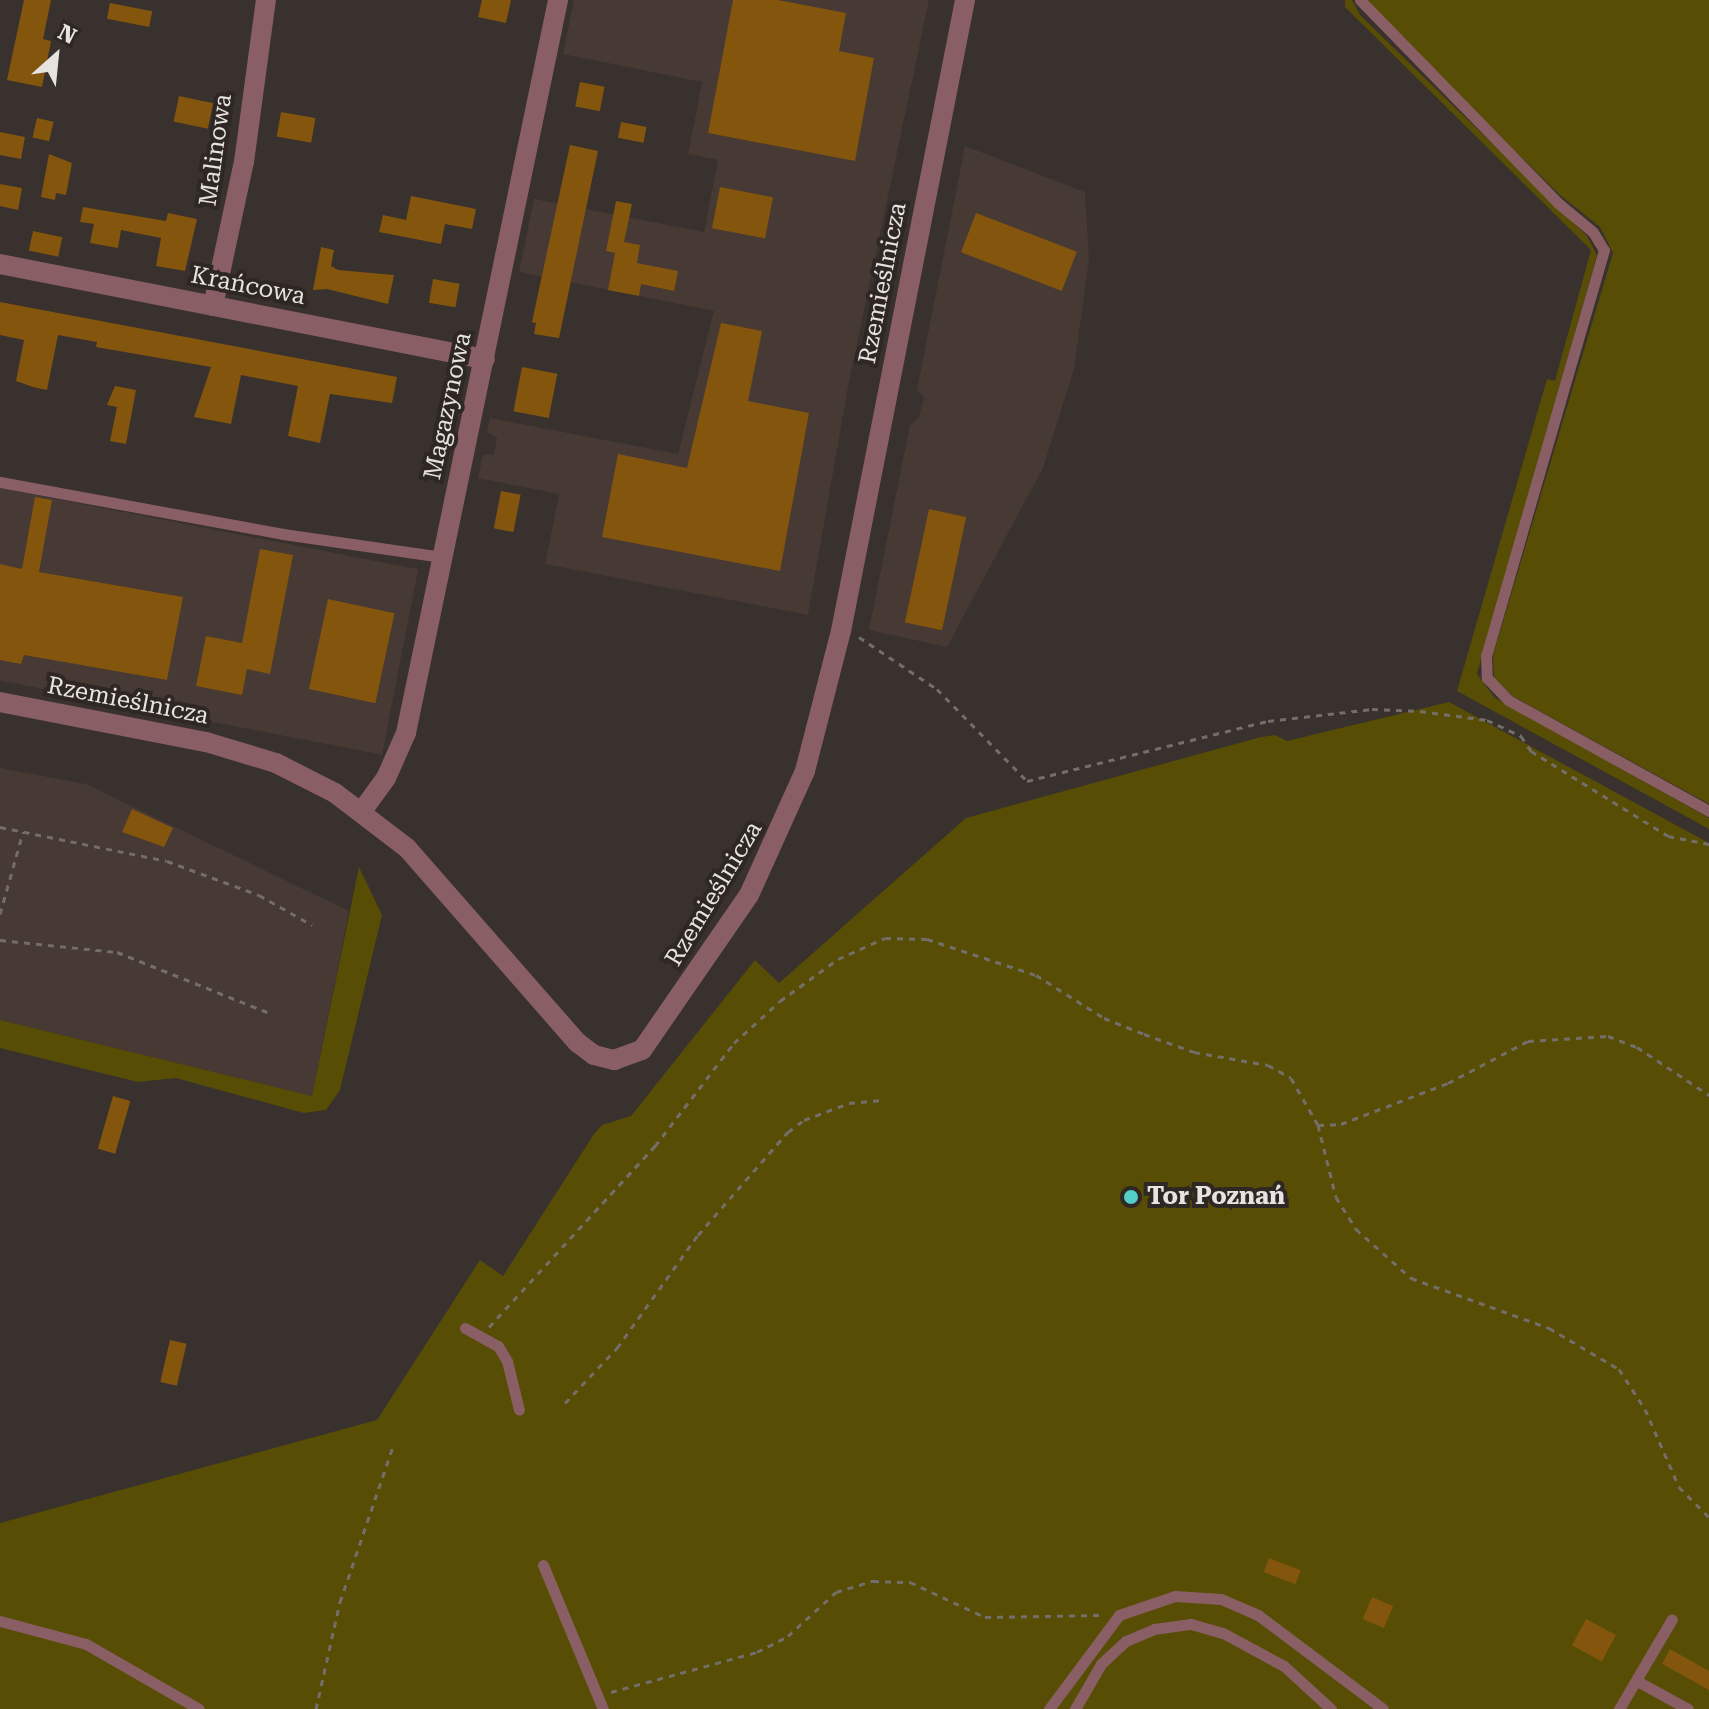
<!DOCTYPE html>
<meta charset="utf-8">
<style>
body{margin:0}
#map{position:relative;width:1709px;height:1709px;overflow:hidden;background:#38312e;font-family:"Roboto Serif",serif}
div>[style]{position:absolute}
.built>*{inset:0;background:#473934;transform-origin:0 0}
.green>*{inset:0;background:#574d04}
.building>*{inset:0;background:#84550d;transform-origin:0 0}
.path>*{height:3px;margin-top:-1.5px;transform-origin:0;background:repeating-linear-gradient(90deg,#746e6b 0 6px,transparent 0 12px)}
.lane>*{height:11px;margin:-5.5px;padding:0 5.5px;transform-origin:5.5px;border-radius:5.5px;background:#895e64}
.street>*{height:20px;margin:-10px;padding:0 10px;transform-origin:10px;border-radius:10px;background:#895e64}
.dots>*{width:22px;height:22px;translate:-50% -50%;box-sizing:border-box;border:4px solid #2e2724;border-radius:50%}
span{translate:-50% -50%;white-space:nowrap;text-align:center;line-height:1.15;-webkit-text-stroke:8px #2e2724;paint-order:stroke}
.street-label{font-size:24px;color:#e7e3e1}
.poi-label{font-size:24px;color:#e7e3e1;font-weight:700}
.left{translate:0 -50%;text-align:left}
.north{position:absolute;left:16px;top:16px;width:80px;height:80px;-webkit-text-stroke:6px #2e2724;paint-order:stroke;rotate:27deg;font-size:22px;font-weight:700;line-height:32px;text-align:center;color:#e7e3e1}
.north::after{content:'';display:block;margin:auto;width:28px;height:36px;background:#e7e3e1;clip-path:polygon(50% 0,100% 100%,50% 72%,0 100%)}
</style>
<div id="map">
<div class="built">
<div style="clip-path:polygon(574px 0,929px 0,848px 387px,808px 615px,545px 564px,559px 494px,478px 478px,483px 455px,494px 454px,497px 438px,487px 432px,490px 418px,678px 454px,714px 311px,519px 272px,534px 199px,704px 232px,718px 160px,688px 154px,702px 82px,563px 54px)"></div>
<div style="clip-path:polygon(965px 146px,1085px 192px,1089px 259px,1074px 369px,1043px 468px,947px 647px,869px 630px,910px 425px,919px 417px,924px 397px,917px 390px)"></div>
<div style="left:0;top:488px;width:426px;height:189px;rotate:11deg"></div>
<div style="clip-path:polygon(0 768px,86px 784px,349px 911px,312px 1096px,0 1020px)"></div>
</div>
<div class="green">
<div style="clip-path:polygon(1345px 0,1352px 0,1360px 15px,1587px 236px,1597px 255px,1477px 674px,1495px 698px,1709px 818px,1709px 829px,1457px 691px,1547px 379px,1555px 381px,1591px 250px,1345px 7px)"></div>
<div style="clip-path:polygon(1368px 0,1709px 0,1709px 804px,1514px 697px,1494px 679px,1493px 655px,1613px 253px,1600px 227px,1560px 195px,1382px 21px)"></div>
<div style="clip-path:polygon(1449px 702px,1709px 843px,1709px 1709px,0 1709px,0 1523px,377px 1420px,480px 1260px,503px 1276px,594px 1134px,602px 1125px,631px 1116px,755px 960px,779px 983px,966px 818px,1261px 737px,1275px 735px,1287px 741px)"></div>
<div style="clip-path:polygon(359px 867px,382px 915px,340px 1090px,326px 1110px,304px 1113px,176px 1078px,138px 1082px,0 1048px,0 1020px,312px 1096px)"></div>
</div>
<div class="building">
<div style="clip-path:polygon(24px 0,51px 0,43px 39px,51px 41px,42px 87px,7px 80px)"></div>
<div style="clip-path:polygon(482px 0,511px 0,506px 23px,478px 17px)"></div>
<div style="clip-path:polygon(733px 0,778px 0,846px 13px,839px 51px,874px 58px,855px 161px,708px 133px)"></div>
<div style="left:110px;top:3px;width:43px;height:16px;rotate:11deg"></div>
<div style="left:580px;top:82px;width:25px;height:25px;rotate:11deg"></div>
<div style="left:179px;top:96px;width:35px;height:26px;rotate:12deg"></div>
<div style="left:281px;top:112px;width:35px;height:25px;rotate:10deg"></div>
<div style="left:37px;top:118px;width:17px;height:20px;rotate:13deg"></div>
<div style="left:621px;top:122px;width:26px;height:16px;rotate:11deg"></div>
<div style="clip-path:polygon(0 132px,25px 137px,21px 159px,0 155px)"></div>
<div style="clip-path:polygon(570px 145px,598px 151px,559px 338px,534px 334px,536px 323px,532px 322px)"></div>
<div style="clip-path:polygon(49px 154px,72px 163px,66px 195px,56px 193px,55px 200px,41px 197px)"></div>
<div style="clip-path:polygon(0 184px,22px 188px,18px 210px,0 206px)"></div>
<div style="left:720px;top:187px;width:54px;height:42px;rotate:11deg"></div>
<div style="clip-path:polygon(411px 196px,476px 209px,472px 229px,445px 224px,441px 244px,379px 232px,383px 215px,406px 220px)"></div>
<div style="clip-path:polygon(616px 201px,632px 204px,624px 242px,640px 245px,637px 263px,678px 271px,674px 291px,641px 284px,639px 296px,608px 290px,615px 253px,606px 251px)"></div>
<div style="clip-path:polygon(83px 207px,166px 221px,168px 213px,197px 219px,185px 271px,156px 266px,161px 238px,121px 230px,118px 248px,90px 243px,94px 224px,80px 222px)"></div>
<div style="left:976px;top:213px;width:108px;height:42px;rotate:21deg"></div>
<div style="left:33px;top:231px;width:30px;height:20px;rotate:12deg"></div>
<div style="clip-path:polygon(321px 247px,334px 250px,331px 266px,338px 270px,394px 275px,388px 304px,327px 289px,313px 290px)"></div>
<div style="left:433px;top:279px;width:27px;height:24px;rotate:10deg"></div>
<div style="clip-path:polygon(0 302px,397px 377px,392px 403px,330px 394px,320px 443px,288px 436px,298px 386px,241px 375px,231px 424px,194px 417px,211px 367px,96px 347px,97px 342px,58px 335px,47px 390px,33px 387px,16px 381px,24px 340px,0 335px)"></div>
<div style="clip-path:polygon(721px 323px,762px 331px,748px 401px,809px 413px,780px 571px,602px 537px,618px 454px,687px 468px)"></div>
<div style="left:522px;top:367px;width:36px;height:45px;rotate:11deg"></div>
<div style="clip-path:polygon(115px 386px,136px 390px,126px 444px,110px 441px,117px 407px,107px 405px)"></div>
<div style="left:501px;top:491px;width:20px;height:38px;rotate:11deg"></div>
<div style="clip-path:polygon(35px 497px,52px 500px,39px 572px,183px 597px,167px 680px,24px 655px,21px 664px,0 660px,0 564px,22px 569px)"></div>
<div style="left:929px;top:509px;width:38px;height:116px;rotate:12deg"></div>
<div style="clip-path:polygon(260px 549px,293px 555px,270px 674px,247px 669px,242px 695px,196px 686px,206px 636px,242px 643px)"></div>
<div style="left:328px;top:599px;width:68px;height:92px;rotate:12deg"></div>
<div style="clip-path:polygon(132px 809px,173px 828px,164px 847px,122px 832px)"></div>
<div style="left:113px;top:1096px;width:18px;height:55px;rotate:16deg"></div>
<div style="left:170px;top:1340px;width:17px;height:43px;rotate:13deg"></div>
<div style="left:1269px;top:1558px;width:34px;height:15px;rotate:21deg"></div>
<div style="left:1372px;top:1597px;width:23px;height:24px;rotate:23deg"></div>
<div style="left:1586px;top:1619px;width:34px;height:30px;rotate:28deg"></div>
<div style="clip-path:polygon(1670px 1649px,1709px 1671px,1709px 1690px,1662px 1664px)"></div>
</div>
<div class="path">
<div style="left:859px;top:637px;width:94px;rotate:33.7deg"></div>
<div style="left:937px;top:689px;width:129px;rotate:45.6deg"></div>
<div style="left:1027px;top:781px;width:248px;rotate:-14deg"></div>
<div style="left:1268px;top:721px;width:105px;rotate:-6.6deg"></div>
<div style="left:1372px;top:709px;width:48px;rotate:2.4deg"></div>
<div style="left:1420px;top:711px;width:68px;rotate:7.7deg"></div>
<div style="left:1487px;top:720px;width:38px;rotate:25deg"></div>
<div style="left:1521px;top:736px;width:18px;rotate:56deg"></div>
<div style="left:1531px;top:751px;width:161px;rotate:31.8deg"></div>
<div style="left:1668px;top:836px;width:42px;rotate:11deg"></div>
<div style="left:0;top:827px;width:170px;rotate:11.5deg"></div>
<div style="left:167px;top:861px;width:98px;rotate:20.3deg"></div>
<div style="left:259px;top:895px;width:61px;rotate:29.5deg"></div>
<div style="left:0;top:914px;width:85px;rotate:-74.3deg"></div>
<div style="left:0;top:940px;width:118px;rotate:5.9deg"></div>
<div style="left:117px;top:952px;width:162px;rotate:21.8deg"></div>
<div style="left:1318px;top:1125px;width:23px;rotate:-2deg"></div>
<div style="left:1341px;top:1124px;width:115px;rotate:-21deg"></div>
<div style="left:1448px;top:1083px;width:90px;rotate:-27.7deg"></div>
<div style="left:1528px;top:1041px;width:80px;rotate:-3.6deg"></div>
<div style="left:1608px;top:1036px;width:31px;rotate:21deg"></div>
<div style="left:1637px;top:1047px;width:87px;rotate:33.7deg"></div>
<div style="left:489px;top:1327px;width:246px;rotate:-47.5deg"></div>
<div style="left:655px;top:1146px;width:130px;rotate:-52.5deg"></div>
<div style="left:734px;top:1043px;width:62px;rotate:-42.4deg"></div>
<div style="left:780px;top:1001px;width:72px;rotate:-35.9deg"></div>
<div style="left:838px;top:959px;width:51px;rotate:-24.1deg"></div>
<div style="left:885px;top:938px;width:42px;rotate:1.4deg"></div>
<div style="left:927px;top:939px;width:115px;rotate:18.3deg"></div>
<div style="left:1036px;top:975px;width:80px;rotate:32.3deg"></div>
<div style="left:1104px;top:1018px;width:43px;rotate:21.8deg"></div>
<div style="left:1144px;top:1034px;width:53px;rotate:19.8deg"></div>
<div style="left:1194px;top:1052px;width:75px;rotate:10deg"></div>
<div style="left:1268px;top:1065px;width:26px;rotate:29deg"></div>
<div style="left:1291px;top:1078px;width:54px;rotate:60.1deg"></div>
<div style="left:1318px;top:1125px;width:74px;rotate:76deg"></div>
<div style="left:1336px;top:1197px;width:38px;rotate:58deg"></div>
<div style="left:1356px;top:1229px;width:74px;rotate:41.7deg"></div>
<div style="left:1411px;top:1278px;width:147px;rotate:19.9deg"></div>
<div style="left:1549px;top:1328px;width:81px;rotate:30.4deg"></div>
<div style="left:1619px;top:1369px;width:48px;rotate:57deg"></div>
<div style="left:1645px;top:1409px;width:85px;rotate:66.4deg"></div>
<div style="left:1679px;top:1487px;width:42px;rotate:45deg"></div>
<div style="left:565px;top:1403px;width:76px;rotate:-46.6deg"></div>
<div style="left:617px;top:1348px;width:139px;rotate:-54.4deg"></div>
<div style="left:698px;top:1235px;width:137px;rotate:-48.9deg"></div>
<div style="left:788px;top:1132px;width:20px;rotate:-37deg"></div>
<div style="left:804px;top:1120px;width:48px;rotate:-20.7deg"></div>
<div style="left:849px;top:1103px;width:34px;rotate:-5deg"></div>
<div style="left:611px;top:1692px;width:151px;rotate:-15.3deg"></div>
<div style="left:757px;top:1652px;width:35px;rotate:-27deg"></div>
<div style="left:788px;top:1636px;width:65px;rotate:-42.5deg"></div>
<div style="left:836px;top:1592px;width:39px;rotate:-17deg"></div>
<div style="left:873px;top:1581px;width:37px;rotate:2deg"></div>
<div style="left:910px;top:1582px;width:83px;rotate:25deg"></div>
<div style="left:985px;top:1617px;width:114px;rotate:-1deg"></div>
<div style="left:316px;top:1709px;width:110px;rotate:-77.4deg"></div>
<div style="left:340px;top:1602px;width:168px;rotate:-71.2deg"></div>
</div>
<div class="lane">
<div style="left:1360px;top:0;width:284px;rotate:45.7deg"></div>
<div style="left:1558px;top:203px;width:45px;rotate:39.6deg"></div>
<div style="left:1593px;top:232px;width:21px;rotate:59deg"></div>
<div style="left:1604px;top:250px;width:422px;rotate:106.2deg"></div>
<div style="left:1486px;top:655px;width:23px;rotate:88deg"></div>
<div style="left:1487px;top:678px;width:30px;rotate:46deg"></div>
<div style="left:1508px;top:700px;width:230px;rotate:28.9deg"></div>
<div style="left:0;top:482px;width:288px;rotate:10.4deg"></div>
<div style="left:283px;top:534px;width:161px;rotate:8.2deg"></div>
<div style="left:465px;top:1328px;width:38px;rotate:29deg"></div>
<div style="left:498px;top:1346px;width:17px;rotate:59deg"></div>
<div style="left:507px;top:1361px;width:50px;rotate:76.2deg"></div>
<div style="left:543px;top:1565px;width:156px;rotate:67.4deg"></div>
<div style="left:0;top:1621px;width:89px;rotate:15deg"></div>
<div style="left:86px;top:1644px;width:130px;rotate:29.9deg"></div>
<div style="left:1637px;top:1681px;width:58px;rotate:28.8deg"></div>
<div style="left:1049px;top:1709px;width:117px;rotate:-53.3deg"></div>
<div style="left:1119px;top:1615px;width:59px;rotate:-18.7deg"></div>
<div style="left:1175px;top:1596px;width:46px;rotate:3.7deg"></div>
<div style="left:1221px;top:1599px;width:40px;rotate:23.4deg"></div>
<div style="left:1258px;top:1615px;width:156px;rotate:36.9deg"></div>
<div style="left:1075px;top:1709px;width:52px;rotate:-60deg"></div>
<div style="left:1101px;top:1664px;width:34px;rotate:-43deg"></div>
<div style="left:1126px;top:1641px;width:30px;rotate:-23deg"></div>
<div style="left:1154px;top:1629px;width:37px;rotate:-8deg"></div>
<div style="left:1191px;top:1624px;width:33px;rotate:16deg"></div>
<div style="left:1223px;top:1633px;width:69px;rotate:28.4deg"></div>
<div style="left:1284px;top:1666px;width:64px;rotate:42.5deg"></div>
<div style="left:1619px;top:1709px;width:104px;rotate:-59.5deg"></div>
</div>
<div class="street">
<div style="left:0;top:264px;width:494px;rotate:11.1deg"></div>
<div style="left:213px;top:306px;width:147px;rotate:-77.9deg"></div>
<div style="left:244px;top:162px;width:163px;rotate:-82.3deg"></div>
<div style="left:0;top:702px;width:210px;rotate:11deg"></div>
<div style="left:206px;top:742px;width:73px;rotate:16.7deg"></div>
<div style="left:276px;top:763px;width:66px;rotate:27deg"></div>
<div style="left:335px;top:793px;width:91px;rotate:37.4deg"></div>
<div style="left:407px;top:848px;width:259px;rotate:48.8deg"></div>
<div style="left:578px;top:1043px;width:20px;rotate:37deg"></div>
<div style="left:594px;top:1055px;width:21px;rotate:14deg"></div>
<div style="left:614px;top:1060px;width:30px;rotate:-20deg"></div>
<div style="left:642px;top:1050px;width:188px;rotate:-55.4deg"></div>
<div style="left:749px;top:895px;width:136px;rotate:-65.7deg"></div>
<div style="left:805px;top:771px;width:145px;rotate:-75.6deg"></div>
<div style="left:841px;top:631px;width:643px;rotate:-78.88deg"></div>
<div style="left:362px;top:811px;width:41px;rotate:-54deg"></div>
<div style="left:386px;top:778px;width:49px;rotate:-66deg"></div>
<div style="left:406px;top:733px;width:749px;rotate:-78.28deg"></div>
</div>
<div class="dots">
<div style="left:1131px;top:1197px;background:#54cdc7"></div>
</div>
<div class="street-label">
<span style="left:216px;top:150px;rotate:-82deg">Malinowa</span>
<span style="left:883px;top:283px;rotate:-79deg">Rzemieślnicza</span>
<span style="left:248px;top:286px;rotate:11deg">Krańcowa</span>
<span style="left:448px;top:406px;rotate:-78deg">Magazynowa</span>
<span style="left:128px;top:701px;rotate:11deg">Rzemieślnicza</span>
<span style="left:714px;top:894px;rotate:-59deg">Rzemieślnicza</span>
</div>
<div class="poi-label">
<span class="left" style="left:1147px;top:1197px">Tor Poznań</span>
</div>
<div class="north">N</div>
</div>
